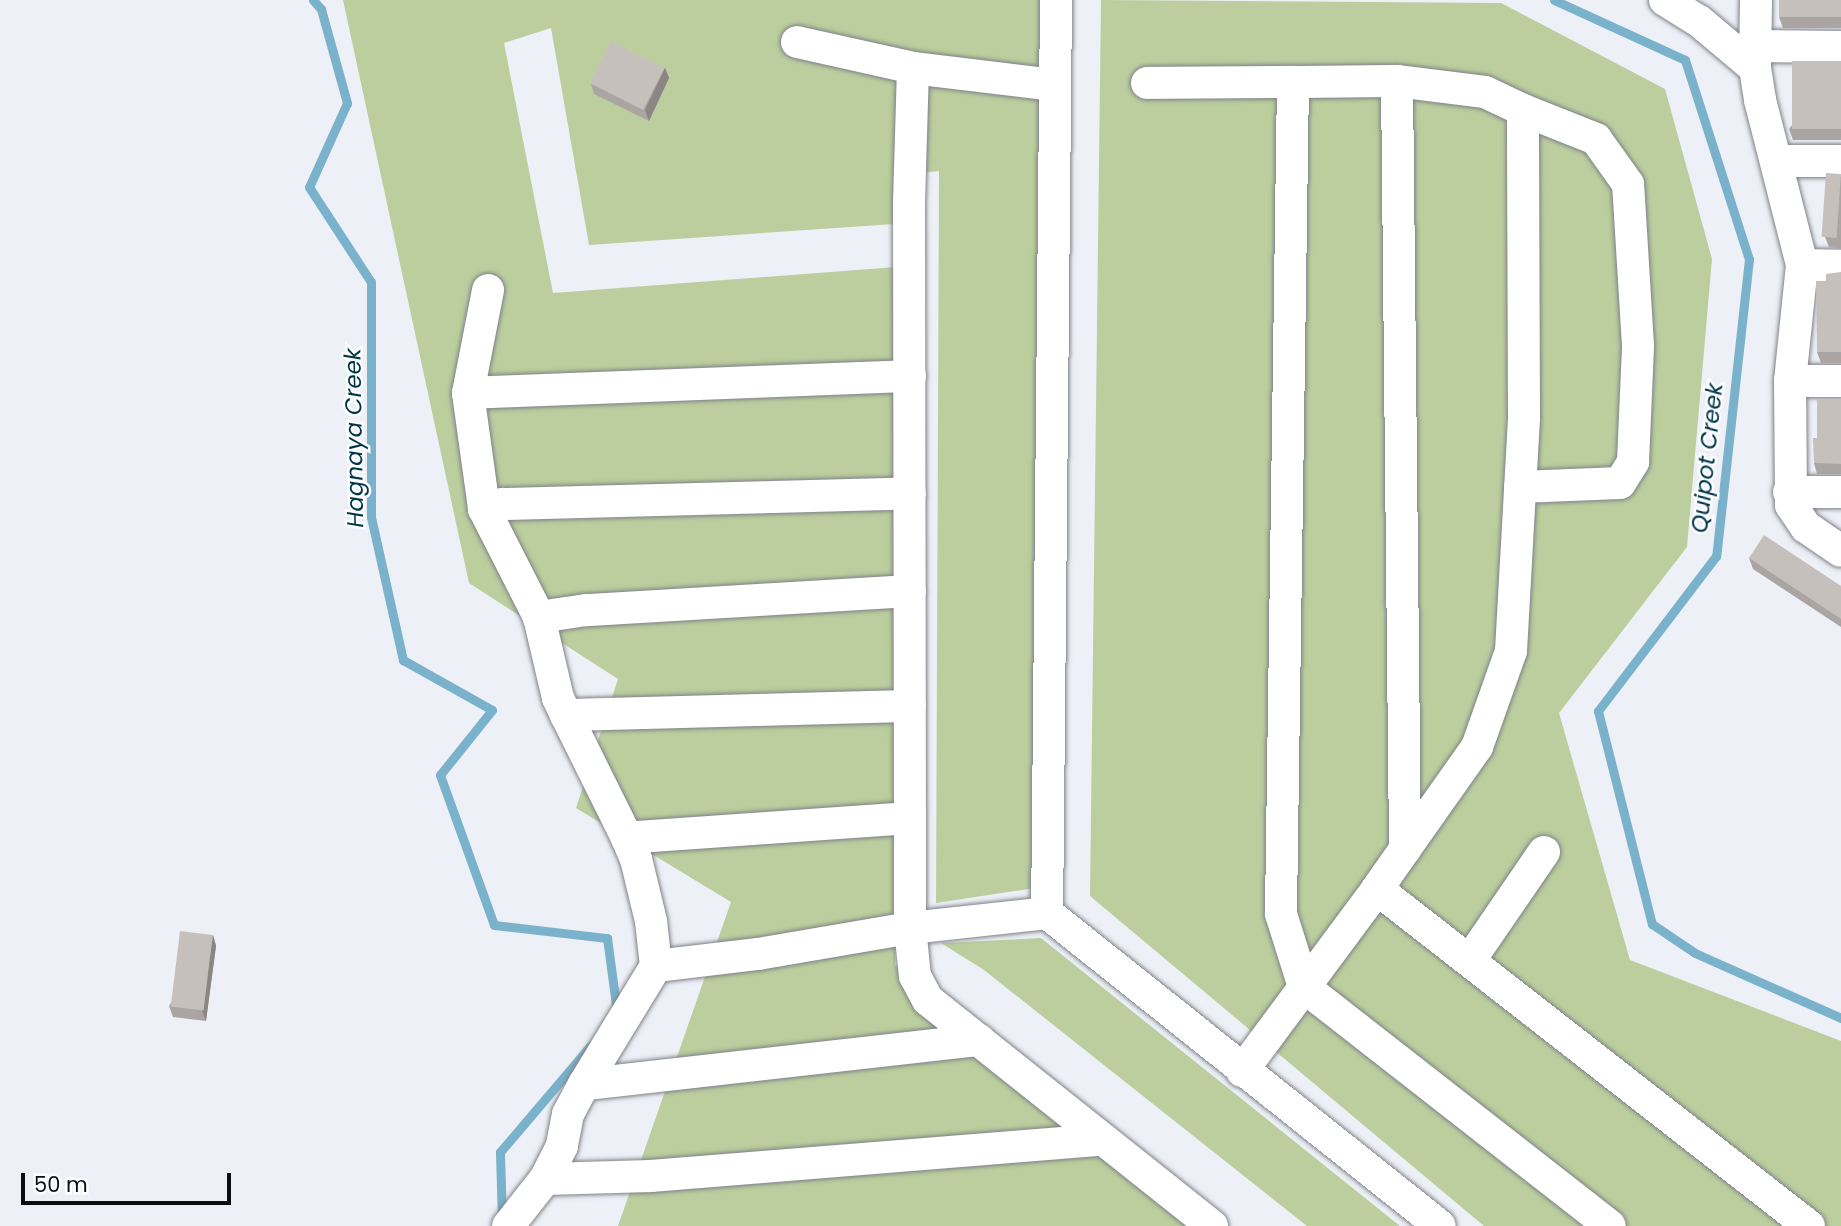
<!DOCTYPE html>
<style>
body{margin:0}
#map{position:relative;width:1841px;height:1226px;overflow:hidden;background:#edf0f6;font-family:Poppins,sans-serif}
div>[style]{position:absolute}
.green>*{inset:0;background:#bcce9e}
.stream>*{height:9px;margin:-4.5px;padding:0 4.5px;transform-origin:4.5px;border-radius:4.5px;background:#79b2ca}
.roads{filter:drop-shadow(0 0 2px #7f8288) drop-shadow(0 0 2px #7f8288)}
.minor>*{height:32px;margin:-16px;padding:0 16px;transform-origin:16px;border-radius:16px;background:#fff}
.wall>*{inset:0;background:#aaa5a2}
.shaded-wall>*{inset:0;background:#8b8684}
.building>*{inset:0;background:#c6c0bc;transform-origin:0 0}
span{translate:-50% -50%;white-space:nowrap;text-align:center;line-height:1.15;-webkit-text-stroke:5px #fcfdfe;paint-order:stroke}
.water-label{font-size:23px;color:#003547;font-style:italic}
.scale{position:absolute;left:21px;top:1173px;width:210px;height:32px;box-sizing:border-box;border:4px solid #0c0d0f;border-top:0;padding-left:9px;font-size:21px;line-height:24px;white-space:nowrap;color:#0c0d0f;-webkit-text-stroke:5px #fcfdfe;paint-order:stroke}
</style>
<div id="map">
<div class="green">
<div style="clip-path:polygon(343px 0,1045px 0,1035px 888px,936px 903px,939px 171px,893px 176px,894px 224px,589px 245px,551px 28px,504px 43px,553px 293px,896px 267px,895px 965px,1209px 1226px,618px 1226px,731px 902px,576px 808px,618px 679px,469px 583px)"></div>
<div style="clip-path:polygon(1101px 0,1501px 3px,1665px 89px,1712px 259px,1687px 547px,1559px 713px,1630px 960px,1841px 1041px,1841px 1226px,1484px 1226px,1090px 896px)"></div>
<div style="clip-path:polygon(1041px 938px,1400px 1226px,1307px 1226px,984px 970px,941px 943px)"></div>
</div>
<div class="stream">
<div style="left:313px;top:0;width:12px;rotate:48deg"></div>
<div style="left:321px;top:9px;width:98px;rotate:74.5deg"></div>
<div style="left:347px;top:103px;width:92px;rotate:114.3deg"></div>
<div style="left:309px;top:187px;width:113px;rotate:56.9deg"></div>
<div style="left:371px;top:282px;width:235px;rotate:90deg"></div>
<div style="left:371px;top:517px;width:147px;rotate:77.4deg"></div>
<div style="left:403px;top:660px;width:102px;rotate:29.3deg"></div>
<div style="left:492px;top:710px;width:83px;rotate:128.7deg"></div>
<div style="left:440px;top:775px;width:159px;rotate:70.2deg"></div>
<div style="left:494px;top:925px;width:114px;rotate:6.6deg"></div>
<div style="left:607px;top:938px;width:75px;rotate:82.3deg"></div>
<div style="left:1554px;top:0;width:144px;rotate:24.6deg"></div>
<div style="left:1685px;top:60px;width:209px;rotate:72.2deg"></div>
<div style="left:1749px;top:259px;width:299px;rotate:96.3deg"></div>
<div style="left:1716px;top:556px;width:195px;rotate:127.3deg"></div>
<div style="left:1598px;top:711px;width:220px;rotate:75.8deg"></div>
<div style="left:1652px;top:924px;width:52px;rotate:34deg"></div>
<div style="left:1695px;top:953px;width:160px;rotate:24deg"></div>
<div style="left:502px;top:1221px;width:69px;rotate:-91.7deg"></div>
<div style="left:500px;top:1152px;width:140px;rotate:-49.6deg"></div>
</div>
<div class="roads">
<div class="minor">
<div style="left:1056px;top:0;width:913px;rotate:90.56deg"></div>
<div style="left:1047px;top:913px;width:502px;rotate:38.54deg"></div>
<div style="left:1665px;top:0;width:40px;rotate:32deg"></div>
<div style="left:1699px;top:21px;width:73px;rotate:40deg"></div>
<div style="left:1755px;top:68px;width:32px;rotate:81deg"></div>
<div style="left:1760px;top:100px;width:170px;rotate:75.7deg"></div>
<div style="left:1802px;top:265px;width:117px;rotate:95.9deg"></div>
<div style="left:1790px;top:381px;width:124px;rotate:89.5deg"></div>
<div style="left:1791px;top:505px;width:27px;rotate:56deg"></div>
<div style="left:1806px;top:527px;width:42px;rotate:34.4deg"></div>
<div style="left:797px;top:42px;width:119px;rotate:12.6deg"></div>
<div style="left:913px;top:68px;width:141px;rotate:6.9deg"></div>
<div style="left:1755px;top:46px;width:86px;rotate:0.7deg"></div>
<div style="left:1755px;top:65px;width:65px;rotate:-89.1deg"></div>
<div style="left:913px;top:68px;width:134px;rotate:91.7deg"></div>
<div style="left:909px;top:202px;width:616px;rotate:89.91deg"></div>
<div style="left:910px;top:818px;width:110px;rotate:90deg"></div>
<div style="left:910px;top:928px;width:48px;rotate:84.1deg"></div>
<div style="left:915px;top:976px;width:27px;rotate:62deg"></div>
<div style="left:928px;top:1000px;width:363px;rotate:38.5deg"></div>
<div style="left:1397px;top:81px;width:104px;rotate:179.4deg"></div>
<div style="left:1293px;top:82px;width:832px;rotate:90.83deg"></div>
<div style="left:1281px;top:914px;width:77px;rotate:72.5deg"></div>
<div style="left:1304px;top:987px;width:388px;rotate:38deg"></div>
<div style="left:1147px;top:83px;width:146px;rotate:-0.4deg"></div>
<div style="left:1777px;top:161px;width:64px"></div>
<div style="left:1802px;top:265px;width:39px;rotate:1deg"></div>
<div style="left:910px;top:376px;width:442px;rotate:177.8deg"></div>
<div style="left:468px;top:393px;width:117px;rotate:82.1deg"></div>
<div style="left:484px;top:509px;width:20px;rotate:-15deg"></div>
<div style="left:503px;top:504px;width:407px;rotate:-1.5deg"></div>
<div style="left:1790px;top:381px;width:51px"></div>
<div style="left:468px;top:393px;width:105px;rotate:-79deg"></div>
<div style="left:1520px;top:487px;width:100px;rotate:-2.3deg"></div>
<div style="left:1620px;top:483px;width:25px;rotate:-58deg"></div>
<div style="left:1633px;top:462px;width:116px;rotate:-87.5deg"></div>
<div style="left:1638px;top:346px;width:162px;rotate:-93.5deg"></div>
<div style="left:1628px;top:184px;width:55px;rotate:-125.4deg"></div>
<div style="left:1596px;top:139px;width:79px;rotate:-158.3deg"></div>
<div style="left:1789px;top:492px;width:52px"></div>
<div style="left:484px;top:509px;width:121px;rotate:63deg"></div>
<div style="left:910px;top:591px;width:325px;rotate:176.6deg"></div>
<div style="left:586px;top:610px;width:48px;rotate:171.5deg"></div>
<div style="left:539px;top:617px;width:83px;rotate:76.8deg"></div>
<div style="left:558px;top:698px;width:19px;rotate:65deg"></div>
<div style="left:566px;top:715px;width:344px;rotate:-1.5deg"></div>
<div style="left:566px;top:715px;width:137px;rotate:63.6deg"></div>
<div style="left:910px;top:818px;width:284px;rotate:176deg"></div>
<div style="left:627px;top:838px;width:23px;rotate:67deg"></div>
<div style="left:636px;top:859px;width:64px;rotate:76.4deg"></div>
<div style="left:651px;top:921px;width:45px;rotate:83.7deg"></div>
<div style="left:656px;top:966px;width:103px;rotate:-6.7deg"></div>
<div style="left:758px;top:954px;width:154px;rotate:-9.7deg"></div>
<div style="left:910px;top:928px;width:138px;rotate:-6.2deg"></div>
<div style="left:1377px;top:889px;width:49px;rotate:-55deg"></div>
<div style="left:1405px;top:849px;width:125px;rotate:-54.8deg"></div>
<div style="left:1477px;top:747px;width:102px;rotate:-70.5deg"></div>
<div style="left:1511px;top:651px;width:232px;rotate:-86.8deg"></div>
<div style="left:1524px;top:419px;width:309px;rotate:-90.2deg"></div>
<div style="left:1523px;top:110px;width:42px;rotate:-154.7deg"></div>
<div style="left:1485px;top:92px;width:89px;rotate:-172.9deg"></div>
<div style="left:1397px;top:81px;width:768px;rotate:89.4deg"></div>
<div style="left:1470px;top:960px;width:131px;rotate:-55.6deg"></div>
<div style="left:979px;top:1040px;width:397px;rotate:173.6deg"></div>
<div style="left:584px;top:1084px;width:34px;rotate:118deg"></div>
<div style="left:568px;top:1114px;width:33px;rotate:101deg"></div>
<div style="left:562px;top:1146px;width:37px;rotate:117deg"></div>
<div style="left:545px;top:1179px;width:106px;rotate:-1.6deg"></div>
<div style="left:651px;top:1176px;width:453px;rotate:-4.6deg"></div>
<div style="left:1242px;top:1071px;width:227px;rotate:-53.4deg"></div>
<div style="left:1377px;top:889px;width:548px;rotate:37.96deg"></div>
<div style="left:584px;top:1084px;width:138px;rotate:-58.6deg"></div>
<div style="left:508px;top:1226px;width:60px;rotate:-51.8deg"></div>
</div>
</div>
<div class="wall">
<div style="clip-path:polygon(1841px 0,1841px 28px,1783px 28px,1779px 17px)"></div>
<div style="clip-path:polygon(1841px 61px,1841px 140px,1793px 140px,1789px 129px)"></div>
<div style="clip-path:polygon(665px 68px,669px 78px,649px 121px,594px 94px,591px 84px)"></div>
<div style="clip-path:polygon(1841px 174px,1841px 249px,1829px 247px,1825px 237px)"></div>
<div style="clip-path:polygon(1841px 272px,1841px 363px,1821px 363px,1817px 352px,1826px 281px)"></div>
<div style="clip-path:polygon(1841px 399px,1841px 474px,1817px 474px,1814px 463px,1817px 438px)"></div>
<div style="clip-path:polygon(1749px 558px,1841px 586px,1841px 627px,1753px 569px)"></div>
<div style="clip-path:polygon(213px 935px,216px 946px,206px 1021px,173px 1017px,169px 1006px)"></div>
</div>
<div class="shaded-wall">
<div style="clip-path:polygon(665px 68px,669px 78px,649px 121px,645px 110px)"></div>
<div style="clip-path:polygon(213px 935px,216px 946px,206px 1021px,202px 1011px)"></div>
</div>
<div class="building">
<div style="left:1779px;top:0;width:62px;height:17px"></div>
<div style="left:611px;top:41px;width:60px;height:47px;rotate:27deg"></div>
<div style="left:1792px;top:61px;width:49px;height:68px"></div>
<div style="left:1826px;top:173px;width:15px;height:64px;rotate:4deg"></div>
<div style="clip-path:polygon(1841px 272px,1841px 352px,1817px 352px,1816px 281px,1826px 281px,1826px 274px)"></div>
<div style="clip-path:polygon(1817px 399px,1841px 399px,1841px 464px,1814px 463px,1813px 438px,1817px 438px)"></div>
<div style="clip-path:polygon(1764px 535px,1841px 586px,1841px 619px,1749px 558px)"></div>
<div style="left:180px;top:931px;width:33px;height:76px;rotate:7deg"></div>
</div>
<div class="water-label">
<span style="left:354px;top:438px;rotate:-91deg">Hagnaya Creek</span>
<span style="left:1707px;top:458px;rotate:-84deg">Quipot Creek</span>
</div>
<div class="scale">50 m</div>
</div>
